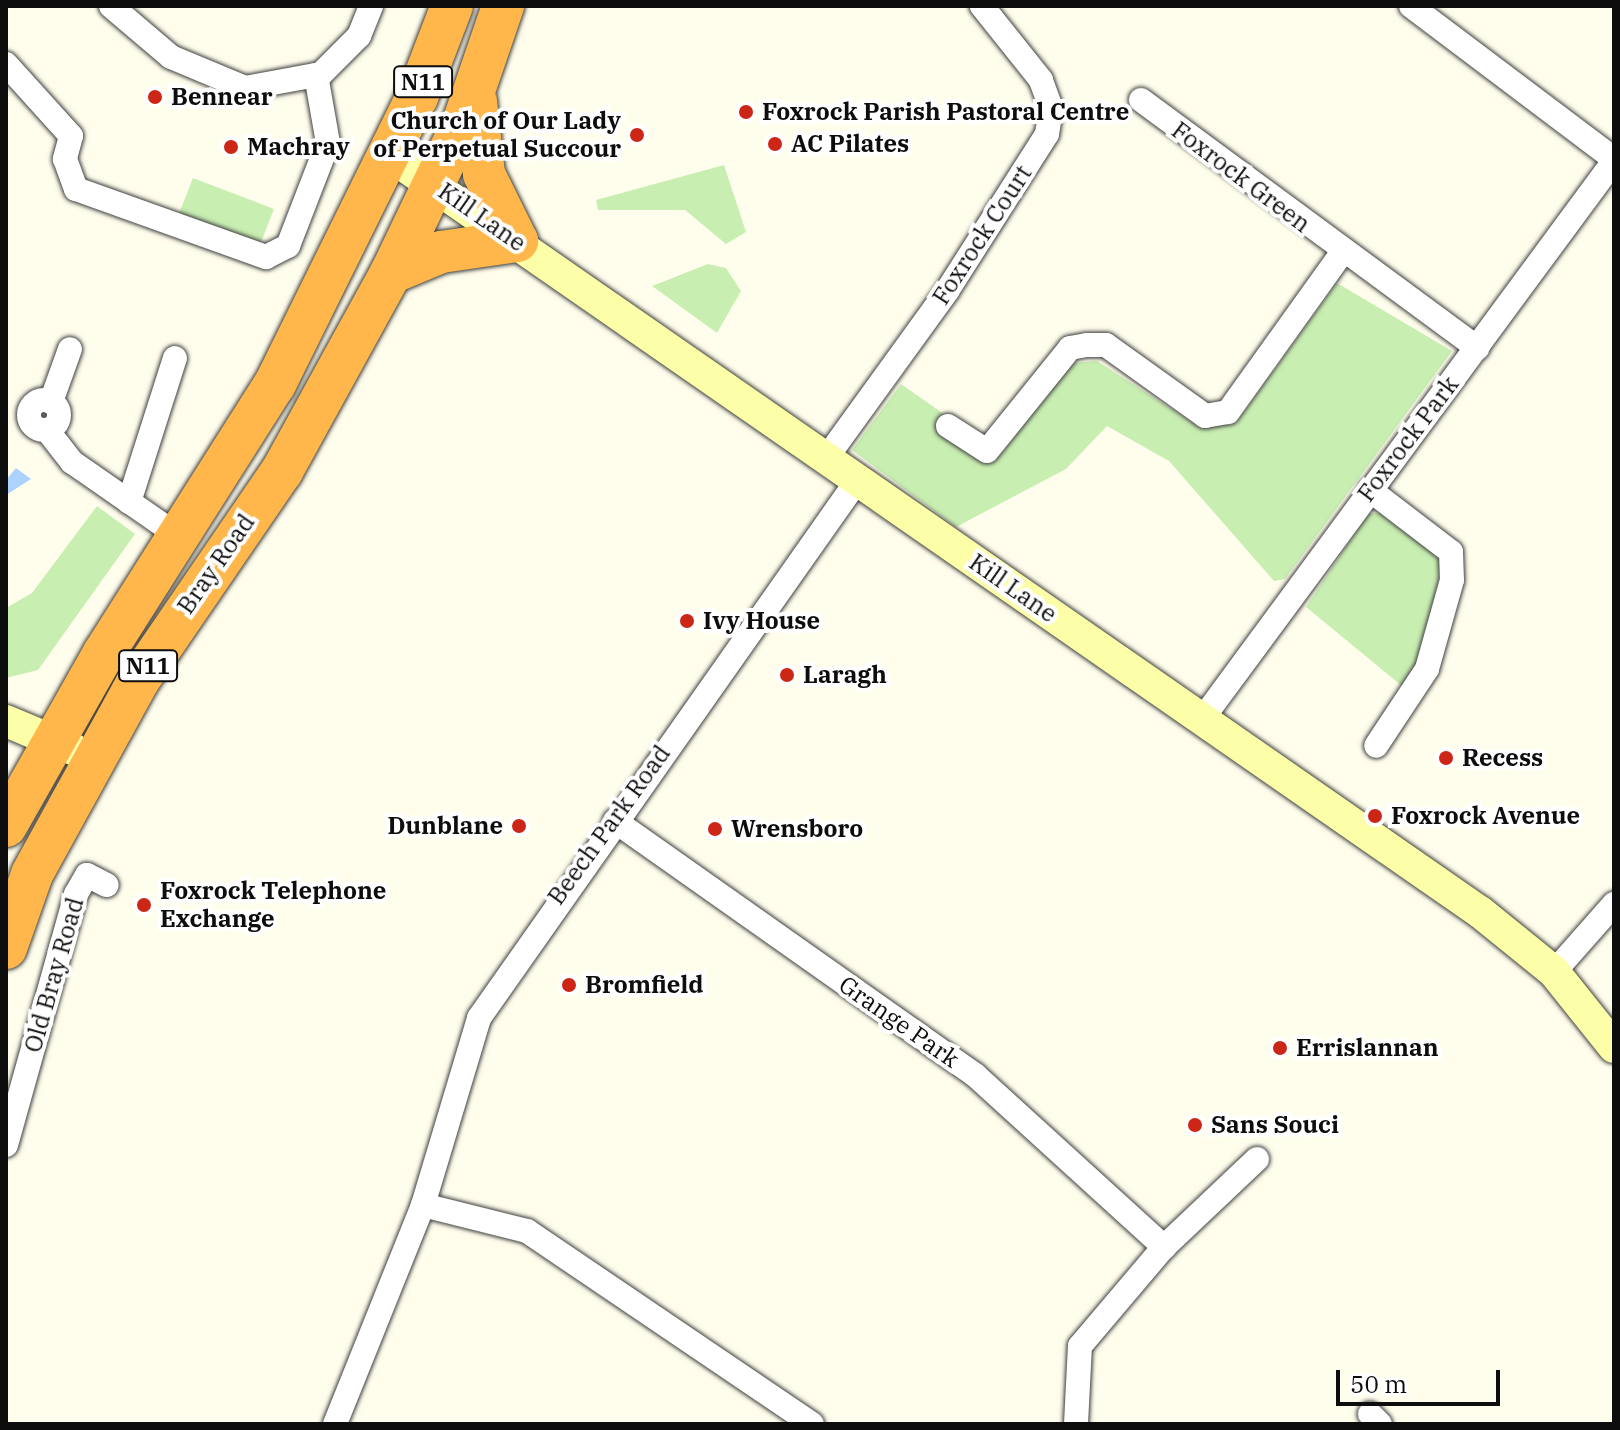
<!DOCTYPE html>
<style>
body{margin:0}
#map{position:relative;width:1620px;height:1430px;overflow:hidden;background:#fffeed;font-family:"IBM Plex Serif",serif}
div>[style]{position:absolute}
.green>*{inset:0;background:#c9eeb2}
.water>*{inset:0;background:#abd3fd}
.roads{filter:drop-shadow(0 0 2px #404040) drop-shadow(0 0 2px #404040)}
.street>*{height:24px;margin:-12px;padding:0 12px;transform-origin:12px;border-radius:12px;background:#fff}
.street>.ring{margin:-12px;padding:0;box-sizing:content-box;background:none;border:24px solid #fff;border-radius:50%}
.secondary>*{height:32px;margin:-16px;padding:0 16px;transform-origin:16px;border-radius:16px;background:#fcffa8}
.highway>*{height:42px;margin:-21px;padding:0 21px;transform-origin:21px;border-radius:21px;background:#ffb74b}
.dots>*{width:22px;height:22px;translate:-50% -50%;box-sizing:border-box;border:4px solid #fff;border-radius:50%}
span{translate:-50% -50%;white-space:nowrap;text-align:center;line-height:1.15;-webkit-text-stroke:8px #fff;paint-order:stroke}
.shield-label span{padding:2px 6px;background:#fff;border:2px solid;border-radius:6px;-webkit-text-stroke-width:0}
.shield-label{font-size:22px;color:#0d0d0d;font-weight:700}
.poi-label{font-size:24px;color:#0d0d0d;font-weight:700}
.left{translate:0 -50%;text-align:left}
.right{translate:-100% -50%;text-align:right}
.street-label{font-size:24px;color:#0d0d0d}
.frame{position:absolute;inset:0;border:8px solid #0d0d0d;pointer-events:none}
.scale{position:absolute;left:1336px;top:1370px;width:164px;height:36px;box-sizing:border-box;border:4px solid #0d0d0d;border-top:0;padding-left:10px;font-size:24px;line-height:28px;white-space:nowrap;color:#0d0d0d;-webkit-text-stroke:6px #fff;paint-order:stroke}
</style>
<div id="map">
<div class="green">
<div style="clip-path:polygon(724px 165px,746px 232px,726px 244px,685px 210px,598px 210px,596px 200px)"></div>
<div style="clip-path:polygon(193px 178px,274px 209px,261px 242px,178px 216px)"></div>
<div style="clip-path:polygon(708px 264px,726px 268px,741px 291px,717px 333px,652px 286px)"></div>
<div style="clip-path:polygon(1337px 283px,1452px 351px,1285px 579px,1274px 581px,1169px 461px,1107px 426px,1066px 469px,956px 527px,852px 450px,901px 384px,1001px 454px,1073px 363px,1097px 361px,1196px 425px,1237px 422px)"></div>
<div style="clip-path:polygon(97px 506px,135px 534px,38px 670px,6px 678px,6px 608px,32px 593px)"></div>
<div style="clip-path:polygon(1387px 512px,1438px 546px,1446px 570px,1439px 570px,1435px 637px,1402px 686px,1306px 607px,1368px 514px)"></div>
</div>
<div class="water">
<div style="clip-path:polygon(16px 468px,31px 479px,6px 495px,6px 480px)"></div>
</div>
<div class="roads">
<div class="street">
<div style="left:111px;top:6px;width:79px;rotate:40.4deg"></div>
<div style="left:171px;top:57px;width:80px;rotate:22.7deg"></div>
<div style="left:245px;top:88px;width:77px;rotate:-10.4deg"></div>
<div style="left:321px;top:74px;width:54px;rotate:-45deg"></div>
<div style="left:359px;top:36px;width:32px;rotate:-68deg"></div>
<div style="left:1411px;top:6px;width:254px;rotate:37deg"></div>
<div style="left:6px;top:64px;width:97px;rotate:47.9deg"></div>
<div style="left:71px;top:136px;width:24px;rotate:105deg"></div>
<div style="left:65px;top:159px;width:32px;rotate:70deg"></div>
<div style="left:76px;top:189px;width:202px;rotate:19.7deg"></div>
<div style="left:266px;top:257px;width:25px;rotate:-27deg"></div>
<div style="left:288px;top:246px;width:110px;rotate:-68.8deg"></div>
<div style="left:328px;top:143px;width:69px;rotate:-100deg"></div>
<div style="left:1141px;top:100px;width:418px;rotate:36.4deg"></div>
<div class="ring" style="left:29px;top:400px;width:6px;height:6px"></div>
<div style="left:51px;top:402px;width:56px;rotate:-70.3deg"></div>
<div style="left:948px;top:426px;width:46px;rotate:32.7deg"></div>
<div style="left:987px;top:451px;width:132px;rotate:-51.1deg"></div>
<div style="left:1070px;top:348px;width:17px;rotate:-10deg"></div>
<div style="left:1087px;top:345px;width:19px"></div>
<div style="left:1106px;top:345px;width:122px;rotate:35.6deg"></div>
<div style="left:1205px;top:416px;width:23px;rotate:-10deg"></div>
<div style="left:1228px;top:412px;width:196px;rotate:-54.4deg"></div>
<div style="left:47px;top:430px;width:41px;rotate:52deg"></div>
<div style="left:72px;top:462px;width:131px;rotate:34.8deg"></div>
<div style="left:827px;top:457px;width:205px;rotate:-54.1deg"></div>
<div style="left:947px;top:291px;width:186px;rotate:-57.5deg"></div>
<div style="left:1047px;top:134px;width:26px;rotate:-81deg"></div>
<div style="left:1051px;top:108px;width:30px;rotate:-110deg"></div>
<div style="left:1041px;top:80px;width:95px;rotate:-128.6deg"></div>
<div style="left:1370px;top:490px;width:102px;rotate:37.4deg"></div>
<div style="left:1451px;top:552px;width:28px;rotate:88deg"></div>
<div style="left:1452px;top:580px;width:92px;rotate:105.7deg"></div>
<div style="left:1427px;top:669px;width:92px;rotate:123.5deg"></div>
<div style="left:129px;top:502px;width:151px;rotate:-72.3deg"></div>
<div style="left:1203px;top:718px;width:692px;rotate:-53.58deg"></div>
<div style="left:615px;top:821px;width:441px;rotate:35.2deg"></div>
<div style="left:975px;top:1075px;width:256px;rotate:42.3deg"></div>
<div style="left:1554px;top:972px;width:91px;rotate:-48.6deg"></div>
<div style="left:6px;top:1145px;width:261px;rotate:-74.4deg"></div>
<div style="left:76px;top:894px;width:22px;rotate:-60deg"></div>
<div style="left:87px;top:875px;width:22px;rotate:27deg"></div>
<div style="left:423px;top:1205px;width:107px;rotate:14deg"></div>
<div style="left:527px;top:1231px;width:344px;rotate:34.1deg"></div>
<div style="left:1370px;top:1414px;width:14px;rotate:45deg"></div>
<div style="left:335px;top:1424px;width:236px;rotate:-68.1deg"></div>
<div style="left:423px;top:1205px;width:195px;rotate:-73.3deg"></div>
<div style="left:479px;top:1018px;width:660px;rotate:-54.87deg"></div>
<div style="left:1076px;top:1424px;width:78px;rotate:-87.1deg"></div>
<div style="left:1080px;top:1346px;width:130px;rotate:-49.7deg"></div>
<div style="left:1164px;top:1247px;width:128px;rotate:-43.4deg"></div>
</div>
<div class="secondary">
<div style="left:389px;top:155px;width:1328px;rotate:34.76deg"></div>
<div style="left:1480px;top:912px;width:95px;rotate:39deg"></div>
<div style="left:1554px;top:972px;width:96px;rotate:51.3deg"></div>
<div style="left:6px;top:721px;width:73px;rotate:22.7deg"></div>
</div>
<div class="highway">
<div style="left:391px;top:273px;width:54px;rotate:-22.8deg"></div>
<div style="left:441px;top:252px;width:77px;rotate:-8.2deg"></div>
<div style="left:517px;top:241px;width:75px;rotate:-116.2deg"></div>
<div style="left:484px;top:174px;width:73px;rotate:-96.3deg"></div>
<div style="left:6px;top:826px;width:199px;rotate:-60.5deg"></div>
<div style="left:104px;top:653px;width:319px;rotate:-57.6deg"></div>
<div style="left:275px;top:384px;width:320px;rotate:-63.7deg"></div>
<div style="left:417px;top:97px;width:97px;rotate:-69deg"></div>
<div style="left:6px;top:948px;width:78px;rotate:-70.6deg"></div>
<div style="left:32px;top:874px;width:220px;rotate:-61.2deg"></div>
<div style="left:138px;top:681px;width:255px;rotate:-55.6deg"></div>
<div style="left:282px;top:471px;width:226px;rotate:-61.2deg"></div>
<div style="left:391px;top:273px;width:166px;rotate:-64.4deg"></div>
<div style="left:463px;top:123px;width:124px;rotate:-71.1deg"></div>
</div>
</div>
<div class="dots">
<div style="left:155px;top:97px;background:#cc2716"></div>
<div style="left:746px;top:112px;background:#cc2716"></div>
<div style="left:637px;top:135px;background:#cc2716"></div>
<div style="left:775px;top:144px;background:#cc2716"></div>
<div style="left:231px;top:147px;background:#cc2716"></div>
<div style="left:687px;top:621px;background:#cc2716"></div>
<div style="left:787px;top:675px;background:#cc2716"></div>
<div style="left:1446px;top:758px;background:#cc2716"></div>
<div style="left:1375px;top:816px;background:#cc2716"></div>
<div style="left:519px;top:826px;background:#cc2716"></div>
<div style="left:715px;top:829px;background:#cc2716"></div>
<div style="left:144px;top:905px;background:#cc2716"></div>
<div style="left:569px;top:985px;background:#cc2716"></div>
<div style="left:1280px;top:1048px;background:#cc2716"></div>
<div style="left:1195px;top:1125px;background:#cc2716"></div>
</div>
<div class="shield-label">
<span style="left:423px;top:82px">N11</span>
<span style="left:148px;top:666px">N11</span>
</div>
<div class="poi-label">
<span class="left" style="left:171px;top:97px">Bennear</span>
<span class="left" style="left:762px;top:112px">Foxrock Parish Pastoral Centre</span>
<span class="right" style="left:621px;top:135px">Church of Our Lady<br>of Perpetual Succour</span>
<span class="left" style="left:791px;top:144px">AC Pilates</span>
<span class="left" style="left:247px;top:147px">Machray</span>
<span class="left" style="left:703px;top:621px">Ivy House</span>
<span class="left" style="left:803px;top:675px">Laragh</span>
<span class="left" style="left:1462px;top:758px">Recess</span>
<span class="left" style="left:1391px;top:816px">Foxrock Avenue</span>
<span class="right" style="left:503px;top:826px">Dunblane</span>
<span class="left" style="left:731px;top:829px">Wrensboro</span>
<span class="left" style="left:160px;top:905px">Foxrock Telephone<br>Exchange</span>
<span class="left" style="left:585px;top:985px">Bromfield</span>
<span class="left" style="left:1296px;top:1048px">Errislannan</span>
<span class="left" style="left:1211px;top:1125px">Sans Souci</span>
</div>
<div class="street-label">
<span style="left:1241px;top:177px;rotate:37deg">Foxrock Green</span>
<span style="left:482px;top:217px;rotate:35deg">Kill Lane</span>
<span style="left:982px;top:235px;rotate:-57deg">Foxrock Court</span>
<span style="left:1408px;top:439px;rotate:-53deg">Foxrock Park</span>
<span style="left:216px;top:564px;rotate:-55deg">Bray Road</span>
<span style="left:1013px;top:588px;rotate:35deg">Kill Lane</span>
<span style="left:609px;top:825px;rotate:-54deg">Beech Park Road</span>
<span style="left:54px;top:975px;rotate:-74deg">Old Bray Road</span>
<span style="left:899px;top:1022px;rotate:35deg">Grange Park</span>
</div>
<div class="frame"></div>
<div class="scale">50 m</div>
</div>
